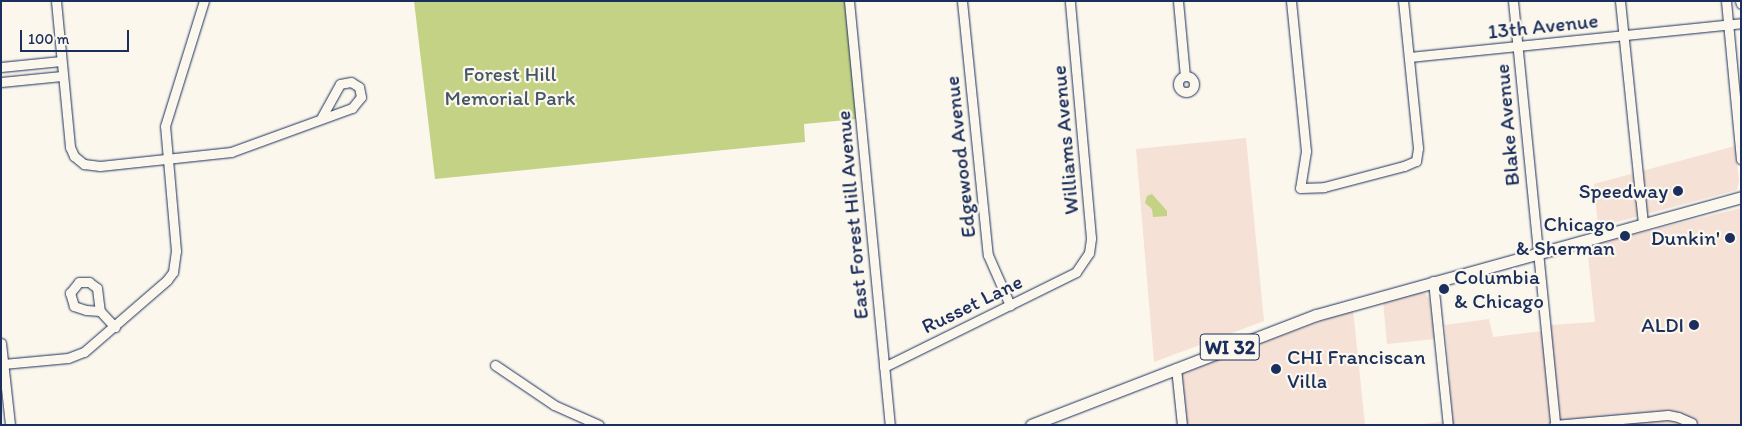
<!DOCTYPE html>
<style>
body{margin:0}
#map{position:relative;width:1742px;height:426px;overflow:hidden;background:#fbf7ec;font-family:Itim,sans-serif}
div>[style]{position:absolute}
.built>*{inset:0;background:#f5e1d6}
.green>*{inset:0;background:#c4d286}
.roads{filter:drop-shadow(0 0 1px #1b2f5e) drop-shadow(0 0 1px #1b2f5e)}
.minor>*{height:9px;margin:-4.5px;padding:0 4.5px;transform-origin:4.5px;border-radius:4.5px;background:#fbf7ec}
.minor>.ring{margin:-4.5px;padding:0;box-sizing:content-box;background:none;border:9px solid #fbf7ec;border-radius:50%}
.major>*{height:11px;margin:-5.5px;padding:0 5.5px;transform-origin:5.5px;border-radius:5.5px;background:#fbf7ec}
.dots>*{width:14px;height:14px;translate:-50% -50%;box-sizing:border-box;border:2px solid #fbf7ec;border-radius:50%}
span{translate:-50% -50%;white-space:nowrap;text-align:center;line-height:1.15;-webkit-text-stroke:4.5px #fbf7ec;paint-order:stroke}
.shield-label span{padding:1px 4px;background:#fbf7ec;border:1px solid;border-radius:4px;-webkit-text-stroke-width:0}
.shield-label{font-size:20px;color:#1b2f5e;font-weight:700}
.street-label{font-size:21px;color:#1b2f5e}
.park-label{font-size:21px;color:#455868}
.poi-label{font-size:21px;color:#1b2f5e}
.right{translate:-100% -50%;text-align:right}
.left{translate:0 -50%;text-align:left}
.frame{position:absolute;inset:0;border:2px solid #1b2f5e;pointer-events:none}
.scale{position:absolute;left:20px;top:30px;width:109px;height:22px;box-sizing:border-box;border:2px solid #1b2f5e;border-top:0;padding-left:6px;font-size:15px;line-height:18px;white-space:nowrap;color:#1b2f5e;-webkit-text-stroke:4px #fbf7ec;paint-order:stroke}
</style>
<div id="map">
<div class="built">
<div style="clip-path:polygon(1246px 138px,1264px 321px,1154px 362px,1136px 149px)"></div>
<div style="clip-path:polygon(1735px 146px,1739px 180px,1737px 190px,1598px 227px,1594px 184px)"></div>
<div style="clip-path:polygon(1741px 208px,1741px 425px,1416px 425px,1453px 420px,1445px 325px,1489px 319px,1493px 337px,1551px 330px,1551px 325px,1595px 322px,1587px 246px)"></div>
<div style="clip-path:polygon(1418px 292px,1425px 293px,1430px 300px,1435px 339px,1387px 344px,1383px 301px)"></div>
<div style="clip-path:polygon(1353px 309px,1365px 425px,1177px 425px,1172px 376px)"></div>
</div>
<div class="green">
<div style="clip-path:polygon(414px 1px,845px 1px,857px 119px,804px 124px,805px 142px,435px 179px)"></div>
<div style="clip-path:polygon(1152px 194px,1167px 211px,1167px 216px,1153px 217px,1152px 209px,1145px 203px,1147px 196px)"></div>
</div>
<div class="roads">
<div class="minor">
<div style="left:56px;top:1px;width:147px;rotate:84.5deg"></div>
<div style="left:70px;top:147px;width:10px;rotate:66deg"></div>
<div style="left:74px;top:156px;width:13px;rotate:39deg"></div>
<div style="left:84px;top:164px;width:16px;rotate:7deg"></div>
<div style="left:100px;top:166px;width:132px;rotate:-6.1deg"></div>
<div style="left:231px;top:152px;width:129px;rotate:-20deg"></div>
<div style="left:352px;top:108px;width:14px;rotate:-51deg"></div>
<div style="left:361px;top:97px;width:10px;rotate:-101deg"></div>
<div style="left:359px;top:87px;width:9px;rotate:-148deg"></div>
<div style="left:351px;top:82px;width:11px;rotate:170deg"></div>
<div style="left:340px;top:84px;width:39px;rotate:119deg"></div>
<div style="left:849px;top:1px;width:426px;rotate:84.5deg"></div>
<div style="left:962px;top:1px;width:255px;rotate:84.2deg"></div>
<div style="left:988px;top:255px;width:55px;rotate:66.3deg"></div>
<div style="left:1178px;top:1px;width:75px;rotate:84.7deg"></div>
<div style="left:1291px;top:1px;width:151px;rotate:84.3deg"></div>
<div style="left:1306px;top:151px;width:37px;rotate:99deg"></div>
<div style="left:1300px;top:188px;width:24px;rotate:-2deg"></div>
<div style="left:1324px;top:187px;width:83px;rotate:-14.7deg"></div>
<div style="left:1404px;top:166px;width:13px;rotate:-23deg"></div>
<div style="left:1416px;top:161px;width:13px;rotate:-81deg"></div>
<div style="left:1418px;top:148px;width:148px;rotate:-95.8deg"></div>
<div style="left:1513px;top:1px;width:426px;rotate:84.3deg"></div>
<div style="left:1620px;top:1px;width:224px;rotate:84.1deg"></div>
<div style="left:1726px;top:1px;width:159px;rotate:84.6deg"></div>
<div style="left:1740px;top:1px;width:3px;rotate:72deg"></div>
<div style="left:1409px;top:57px;width:334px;rotate:-5.8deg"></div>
<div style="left:1px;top:67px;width:60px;rotate:-5.7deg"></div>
<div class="ring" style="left:1178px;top:76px;width:7px;height:7px"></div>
<div style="left:1px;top:82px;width:61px;rotate:-5.6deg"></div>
<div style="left:1433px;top:281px;width:145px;rotate:84.1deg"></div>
<div style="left:79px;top:282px;width:10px"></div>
<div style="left:89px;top:282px;width:10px;rotate:37deg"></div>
<div style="left:97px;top:288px;width:23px;rotate:83deg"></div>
<div style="left:100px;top:311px;width:14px;rotate:-176deg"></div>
<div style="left:86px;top:310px;width:13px;rotate:-162deg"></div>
<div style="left:74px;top:306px;width:14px;rotate:-107deg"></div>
<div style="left:70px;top:293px;width:14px;rotate:-51deg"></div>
<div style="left:100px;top:311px;width:22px;rotate:47deg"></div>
<div style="left:1px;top:343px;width:82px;rotate:83.7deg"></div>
<div style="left:3px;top:364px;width:65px;rotate:-5.3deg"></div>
<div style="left:68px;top:358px;width:17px;rotate:-21deg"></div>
<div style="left:84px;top:352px;width:110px;rotate:-40.9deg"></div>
<div style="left:167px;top:280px;width:10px;rotate:-53deg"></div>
<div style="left:173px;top:272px;width:21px;rotate:-82deg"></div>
<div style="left:176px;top:251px;width:125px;rotate:-95deg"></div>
<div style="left:165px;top:126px;width:131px;rotate:-72.7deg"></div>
<div style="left:495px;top:365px;width:71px;rotate:34.1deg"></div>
<div style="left:554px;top:405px;width:49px;rotate:24deg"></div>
<div style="left:884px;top:367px;width:214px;rotate:-26.3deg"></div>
<div style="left:1076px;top:272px;width:23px;rotate:-56deg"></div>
<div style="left:1089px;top:253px;width:15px;rotate:-82deg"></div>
<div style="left:1091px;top:238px;width:238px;rotate:-95.1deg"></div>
<div style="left:1176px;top:368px;width:57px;rotate:84deg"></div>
<div style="left:1554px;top:425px;width:114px;rotate:-5deg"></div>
<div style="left:1668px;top:415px;width:10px;rotate:11deg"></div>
<div style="left:1678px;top:417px;width:15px;rotate:23deg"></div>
</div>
<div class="major">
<div style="left:1031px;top:425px;width:305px;rotate:-21.1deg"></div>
<div style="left:1316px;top:315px;width:441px;rotate:-15.5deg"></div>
</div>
</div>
<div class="dots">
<div style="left:1678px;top:191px;background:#1b2f5e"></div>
<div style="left:1625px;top:236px;background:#1b2f5e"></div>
<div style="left:1730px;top:238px;background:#1b2f5e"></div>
<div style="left:1444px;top:289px;background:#1b2f5e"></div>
<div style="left:1694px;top:325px;background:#1b2f5e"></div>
<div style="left:1276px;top:369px;background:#1b2f5e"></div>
</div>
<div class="shield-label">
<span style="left:1230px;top:347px">WI 32</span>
</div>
<div class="street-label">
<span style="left:1543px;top:26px;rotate:-6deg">13th Avenue</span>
<span style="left:1507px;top:125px;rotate:-95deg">Blake Avenue</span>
<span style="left:1065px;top:140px;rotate:-95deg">Williams Avenue</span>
<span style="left:960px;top:157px;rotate:-96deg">Edgewood Avenue</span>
<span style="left:852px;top:215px;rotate:-95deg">East Forest Hill Avenue</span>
<span style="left:972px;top:304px;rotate:-26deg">Russet Lane</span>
</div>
<div class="park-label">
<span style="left:510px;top:86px">Forest Hill<br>Memorial Park</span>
</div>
<div class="poi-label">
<span class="right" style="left:1668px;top:191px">Speedway</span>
<span class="right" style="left:1615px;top:236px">Chicago<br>&amp; Sherman</span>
<span class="right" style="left:1720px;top:238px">Dunkin'</span>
<span class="left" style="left:1454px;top:289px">Columbia<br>&amp; Chicago</span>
<span class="right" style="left:1684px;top:325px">ALDI</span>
<span class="left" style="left:1287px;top:369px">CHI Franciscan<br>Villa</span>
</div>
<div class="frame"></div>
<div class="scale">100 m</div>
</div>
